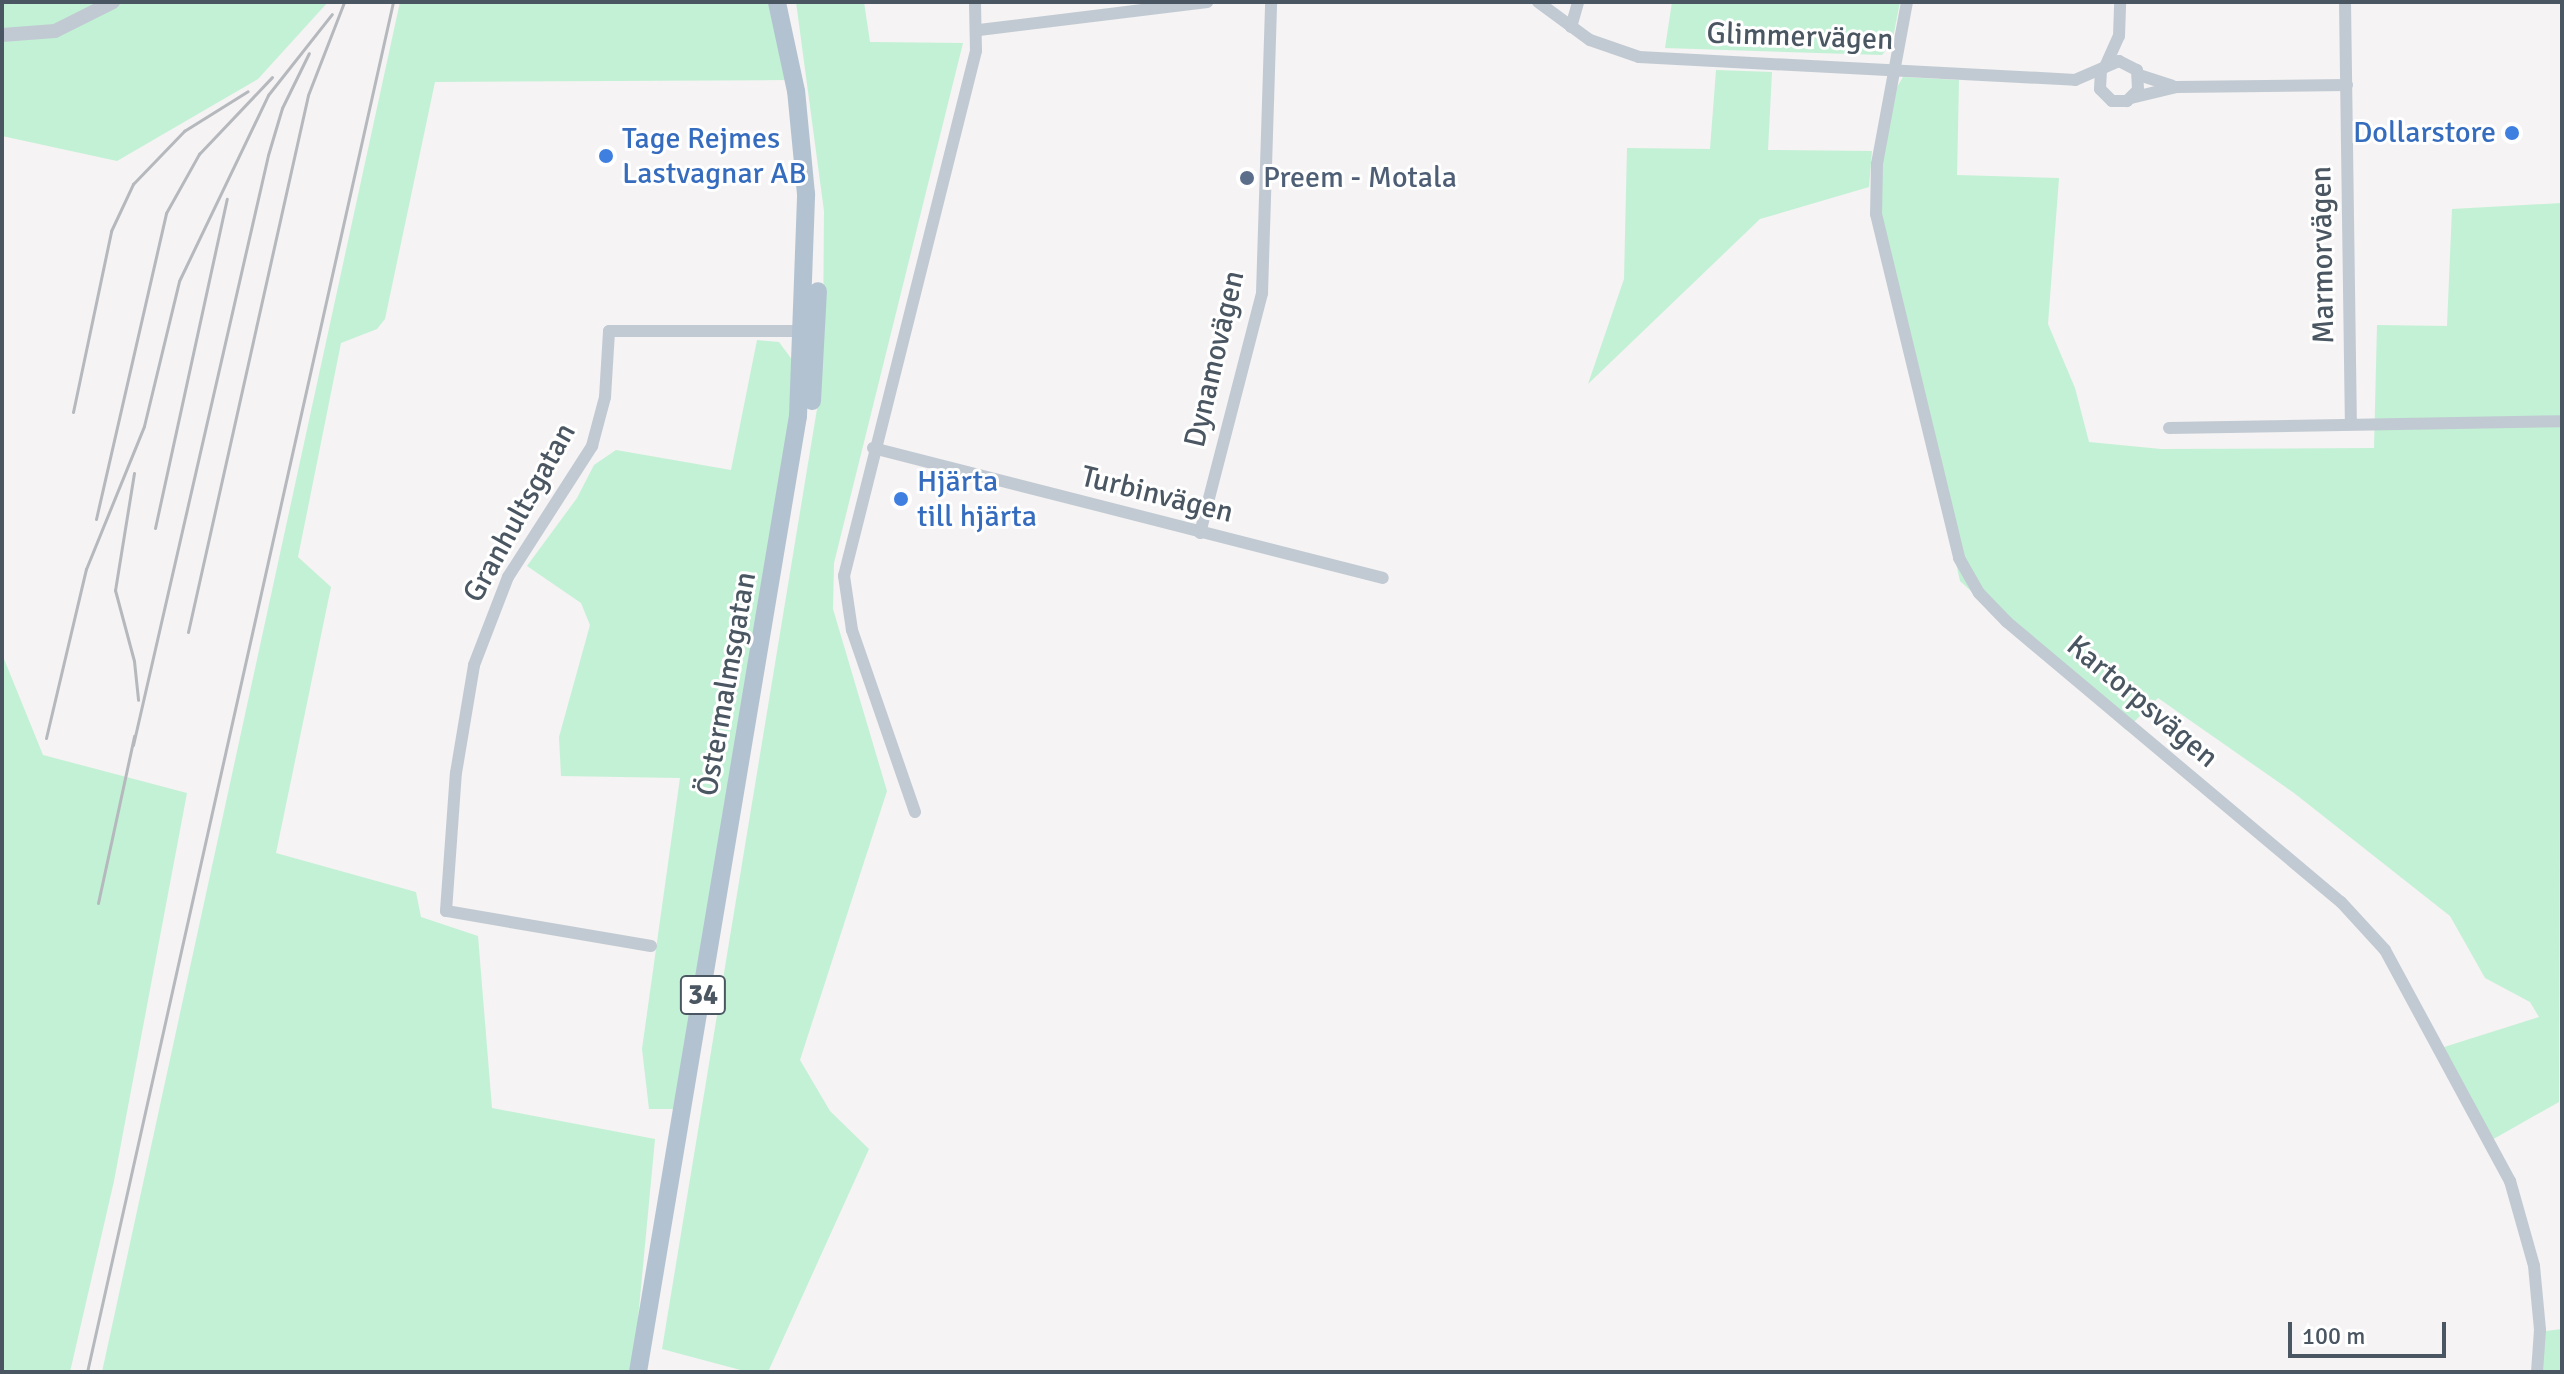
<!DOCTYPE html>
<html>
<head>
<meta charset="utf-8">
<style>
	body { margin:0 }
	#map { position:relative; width:2564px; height:1374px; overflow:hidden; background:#f5f3f3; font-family:Signika,sans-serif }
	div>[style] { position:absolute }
	.green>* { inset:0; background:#c3f1d5 }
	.minor>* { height:12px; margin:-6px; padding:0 6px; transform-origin:6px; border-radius:6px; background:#c1cad2 }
	.tertiary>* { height:14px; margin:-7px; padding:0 7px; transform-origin:7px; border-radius:7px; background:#c1cad2 }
	.primary>* { height:18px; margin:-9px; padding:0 9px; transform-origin:9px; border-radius:9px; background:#b3c2d1 }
	.rail>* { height:3px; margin:-1.5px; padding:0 1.5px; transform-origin:1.5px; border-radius:1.5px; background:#b5b8bd }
	.dots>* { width:22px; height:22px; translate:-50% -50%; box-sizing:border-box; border:4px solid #fff; border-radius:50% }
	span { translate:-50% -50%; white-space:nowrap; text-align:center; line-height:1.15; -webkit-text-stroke:6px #fff; paint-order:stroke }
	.shield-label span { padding:2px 6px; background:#fff; border:2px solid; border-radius:6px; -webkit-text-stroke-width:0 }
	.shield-label { font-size:28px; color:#4a5661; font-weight:700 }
	.street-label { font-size:30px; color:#4a5661 }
	.shop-label { font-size:30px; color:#366cbe }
	.right { translate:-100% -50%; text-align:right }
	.left { translate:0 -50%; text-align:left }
	.service-label { font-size:30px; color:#4e5e75 }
	.frame { position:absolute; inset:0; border:4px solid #4a5661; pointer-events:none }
	.scale { position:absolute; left:2288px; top:1322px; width:158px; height:36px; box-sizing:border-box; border:4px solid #4a5661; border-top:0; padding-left:10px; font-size:24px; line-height:28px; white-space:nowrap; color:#4a5661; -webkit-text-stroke:6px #fff; paint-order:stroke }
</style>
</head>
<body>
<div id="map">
	<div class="green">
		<div style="clip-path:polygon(2px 2px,328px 2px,258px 79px,117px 161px,2px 136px)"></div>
		<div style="clip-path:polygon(400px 2px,768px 2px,787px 80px,435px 82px,385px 319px,377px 329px,341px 343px,298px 557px,331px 587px,276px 853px,416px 892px,421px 917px,478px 936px,492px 1108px,655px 1139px,633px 1372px,102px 1372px)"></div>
		<div style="clip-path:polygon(796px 2px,864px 2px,870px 42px,963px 43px,834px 563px,833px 609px,887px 791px,800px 1060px,830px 1111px,869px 1149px,768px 1372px,748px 1372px,662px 1349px,817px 409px,823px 338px,824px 211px)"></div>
		<div style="clip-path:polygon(1672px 2px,1900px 2px,1892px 43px,1882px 55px,1665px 48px)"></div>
		<div style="clip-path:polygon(1716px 70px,1772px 72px,1768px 150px,1872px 151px,1869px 187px,1760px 219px,1588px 384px,1624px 279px,1627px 148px,1710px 149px)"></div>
		<div style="clip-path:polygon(1903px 77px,1959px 80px,1957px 175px,2059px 178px,2048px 324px,2075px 388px,2089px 442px,2161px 449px,2374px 448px,2377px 325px,2447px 326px,2452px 209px,2562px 203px,2559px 1102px,2490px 1141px,2441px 1048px,2539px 1017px,2530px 1002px,2485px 978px,2450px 916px,2294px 793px,2158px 698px,2126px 730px,1960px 581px,1873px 191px,1885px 107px)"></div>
		<div style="clip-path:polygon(757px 340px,779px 342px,793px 361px,787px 452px,675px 1109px,649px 1109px,642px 1049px,680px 778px,561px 776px,559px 737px,590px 625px,581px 603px,527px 566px,577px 498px,594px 465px,616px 450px,731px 470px)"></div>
		<div style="clip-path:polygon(2px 654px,43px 755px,187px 793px,114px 1181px,70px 1372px,2px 1372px)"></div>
		<div style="clip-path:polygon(2562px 1329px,2562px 1372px,2535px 1372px,2539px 1332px)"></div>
	</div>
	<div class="minor">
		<div style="left:1538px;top:2px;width:64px;rotate:36.2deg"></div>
		<div style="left:1590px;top:40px;width:52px;rotate:19.1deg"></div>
		<div style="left:1639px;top:57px;width:437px;rotate:3deg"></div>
		<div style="left:2075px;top:80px;width:48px;rotate:-23.4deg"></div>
		<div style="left:2119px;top:61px;width:20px;rotate:27deg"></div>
		<div style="left:2137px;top:70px;width:20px;rotate:87deg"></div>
		<div style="left:2138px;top:90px;width:16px;rotate:135deg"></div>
		<div style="left:2127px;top:101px;width:15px;rotate:180deg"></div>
		<div style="left:2112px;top:101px;width:17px;rotate:-135deg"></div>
		<div style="left:2100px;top:89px;width:17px;rotate:-87deg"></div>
		<div style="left:1907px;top:2px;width:165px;rotate:100.5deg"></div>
		<div style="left:1877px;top:164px;width:50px;rotate:91.1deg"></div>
		<div style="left:1876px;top:214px;width:354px;rotate:76.4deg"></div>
		<div style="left:1959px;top:558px;width:40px;rotate:60.3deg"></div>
		<div style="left:1979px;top:593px;width:40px;rotate:46deg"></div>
		<div style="left:2007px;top:622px;width:436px;rotate:40deg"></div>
		<div style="left:2341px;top:902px;width:65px;rotate:47.5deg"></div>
		<div style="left:2385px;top:950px;width:263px;rotate:61.6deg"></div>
		<div style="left:2510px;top:1181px;width:88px;rotate:74.2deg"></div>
		<div style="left:2534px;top:1266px;width:64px;rotate:84.6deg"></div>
		<div style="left:2540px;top:1330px;width:42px;rotate:94.1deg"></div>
		<div style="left:2345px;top:2px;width:422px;rotate:89.2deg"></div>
		<div style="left:1571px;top:27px;width:26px;rotate:-74deg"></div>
		<div style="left:979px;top:30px;width:230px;rotate:-7deg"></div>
		<div style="left:2105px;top:67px;width:34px;rotate:-66deg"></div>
		<div style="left:2119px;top:36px;width:34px;rotate:-88deg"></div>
		<div style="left:2139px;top:75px;width:35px;rotate:18deg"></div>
		<div style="left:2131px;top:98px;width:46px;rotate:-13.7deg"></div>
		<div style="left:2176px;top:87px;width:171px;rotate:-0.7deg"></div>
		<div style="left:2169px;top:428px;width:393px;rotate:-1deg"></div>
		<div style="left:873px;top:448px;width:526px;rotate:14.3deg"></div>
		<div style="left:1200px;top:533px;width:248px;rotate:-75.5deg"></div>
		<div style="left:1262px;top:293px;width:291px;rotate:-88.2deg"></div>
		<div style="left:915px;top:812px;width:193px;rotate:-109.1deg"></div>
		<div style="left:852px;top:630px;width:55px;rotate:-98.4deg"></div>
		<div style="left:844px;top:576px;width:541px;rotate:-75.89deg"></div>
		<div style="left:976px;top:51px;width:49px;rotate:-91.2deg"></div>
		<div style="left:651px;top:946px;width:208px;rotate:-170.3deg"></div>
		<div style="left:446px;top:911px;width:138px;rotate:-85.9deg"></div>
		<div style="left:456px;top:773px;width:109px;rotate:-80.5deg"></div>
		<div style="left:474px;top:665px;width:94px;rotate:-68.9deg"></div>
		<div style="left:508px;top:577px;width:156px;rotate:-57.3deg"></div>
		<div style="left:592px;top:446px;width:51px;rotate:-75.1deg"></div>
		<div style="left:605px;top:397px;width:66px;rotate:-86.5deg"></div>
		<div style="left:609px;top:331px;width:198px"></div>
	</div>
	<div class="tertiary">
		<div style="left:2px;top:35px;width:53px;rotate:-4.3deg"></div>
		<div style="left:55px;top:31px;width:65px;rotate:-26.6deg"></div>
	</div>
	<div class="primary">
		<div style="left:812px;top:401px;width:110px;rotate:-86.9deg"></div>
		<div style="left:638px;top:1372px;width:969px;rotate:-80.5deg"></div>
		<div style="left:798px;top:416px;width:222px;rotate:-87.9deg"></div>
		<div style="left:806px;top:194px;width:103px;rotate:-95.5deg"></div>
		<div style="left:796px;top:91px;width:91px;rotate:-102.1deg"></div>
	</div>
	<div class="rail">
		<div style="left:73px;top:412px;width:185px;rotate:-78.1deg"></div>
		<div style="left:111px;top:231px;width:52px;rotate:-64.9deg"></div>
		<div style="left:133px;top:184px;width:74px;rotate:-46.1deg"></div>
		<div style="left:184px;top:131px;width:75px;rotate:-32deg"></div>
		<div style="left:134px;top:473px;width:119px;rotate:99.2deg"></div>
		<div style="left:115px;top:590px;width:73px;rotate:75deg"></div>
		<div style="left:134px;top:661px;width:39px;rotate:84deg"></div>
		<div style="left:96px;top:519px;width:314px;rotate:-77.1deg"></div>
		<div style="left:166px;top:213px;width:68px;rotate:-60.8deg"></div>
		<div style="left:199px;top:154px;width:106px;rotate:-46.5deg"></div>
		<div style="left:155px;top:528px;width:337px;rotate:-77.7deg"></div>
		<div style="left:188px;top:632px;width:550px;rotate:-77.4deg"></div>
		<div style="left:308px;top:95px;width:100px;rotate:-68.8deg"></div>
		<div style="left:46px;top:738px;width:174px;rotate:-76.7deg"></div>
		<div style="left:86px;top:569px;width:154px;rotate:-67.9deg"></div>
		<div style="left:144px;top:426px;width:149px;rotate:-76.4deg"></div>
		<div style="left:179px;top:281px;width:206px;rotate:-64.4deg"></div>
		<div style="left:268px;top:95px;width:103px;rotate:-51.7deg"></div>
		<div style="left:133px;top:745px;width:605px;rotate:-77.11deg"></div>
		<div style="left:268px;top:155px;width:49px;rotate:-73.4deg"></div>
		<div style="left:282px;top:108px;width:61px;rotate:-63.9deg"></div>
		<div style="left:98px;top:903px;width:171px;rotate:-77.8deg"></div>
		<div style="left:87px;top:1372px;width:1404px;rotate:-77.41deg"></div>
	</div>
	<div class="dots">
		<div style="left:2512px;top:133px;background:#3f7fe0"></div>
		<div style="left:606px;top:156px;background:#3f7fe0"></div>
		<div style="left:1247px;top:178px;background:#5c6f8a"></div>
		<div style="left:901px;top:499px;background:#3f7fe0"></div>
	</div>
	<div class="shield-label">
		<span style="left:703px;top:995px">34</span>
	</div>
	<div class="street-label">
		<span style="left:1800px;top:37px;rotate:2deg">Glimmervägen</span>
		<span style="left:2323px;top:255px;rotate:-91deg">Marmorvägen</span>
		<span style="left:1215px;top:359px;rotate:-77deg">Dynamovägen</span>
		<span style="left:1157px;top:495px;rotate:14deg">Turbinvägen</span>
		<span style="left:520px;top:513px;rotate:-61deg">Granhultsgatan</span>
		<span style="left:727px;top:684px;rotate:-80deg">Östermalmsgatan</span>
		<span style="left:2142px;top:702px;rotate:40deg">Kartorpsvägen</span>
	</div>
	<div class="shop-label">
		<span class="right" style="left:2496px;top:133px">Dollarstore</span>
		<span class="left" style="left:622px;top:156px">Tage Rejmes<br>Lastvagnar AB</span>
		<span class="left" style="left:917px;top:499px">Hjärta<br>till hjärta</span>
	</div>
	<div class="service-label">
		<span class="left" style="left:1263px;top:178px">Preem - Motala</span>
	</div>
	<div class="frame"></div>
	<div class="scale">100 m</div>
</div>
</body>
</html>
